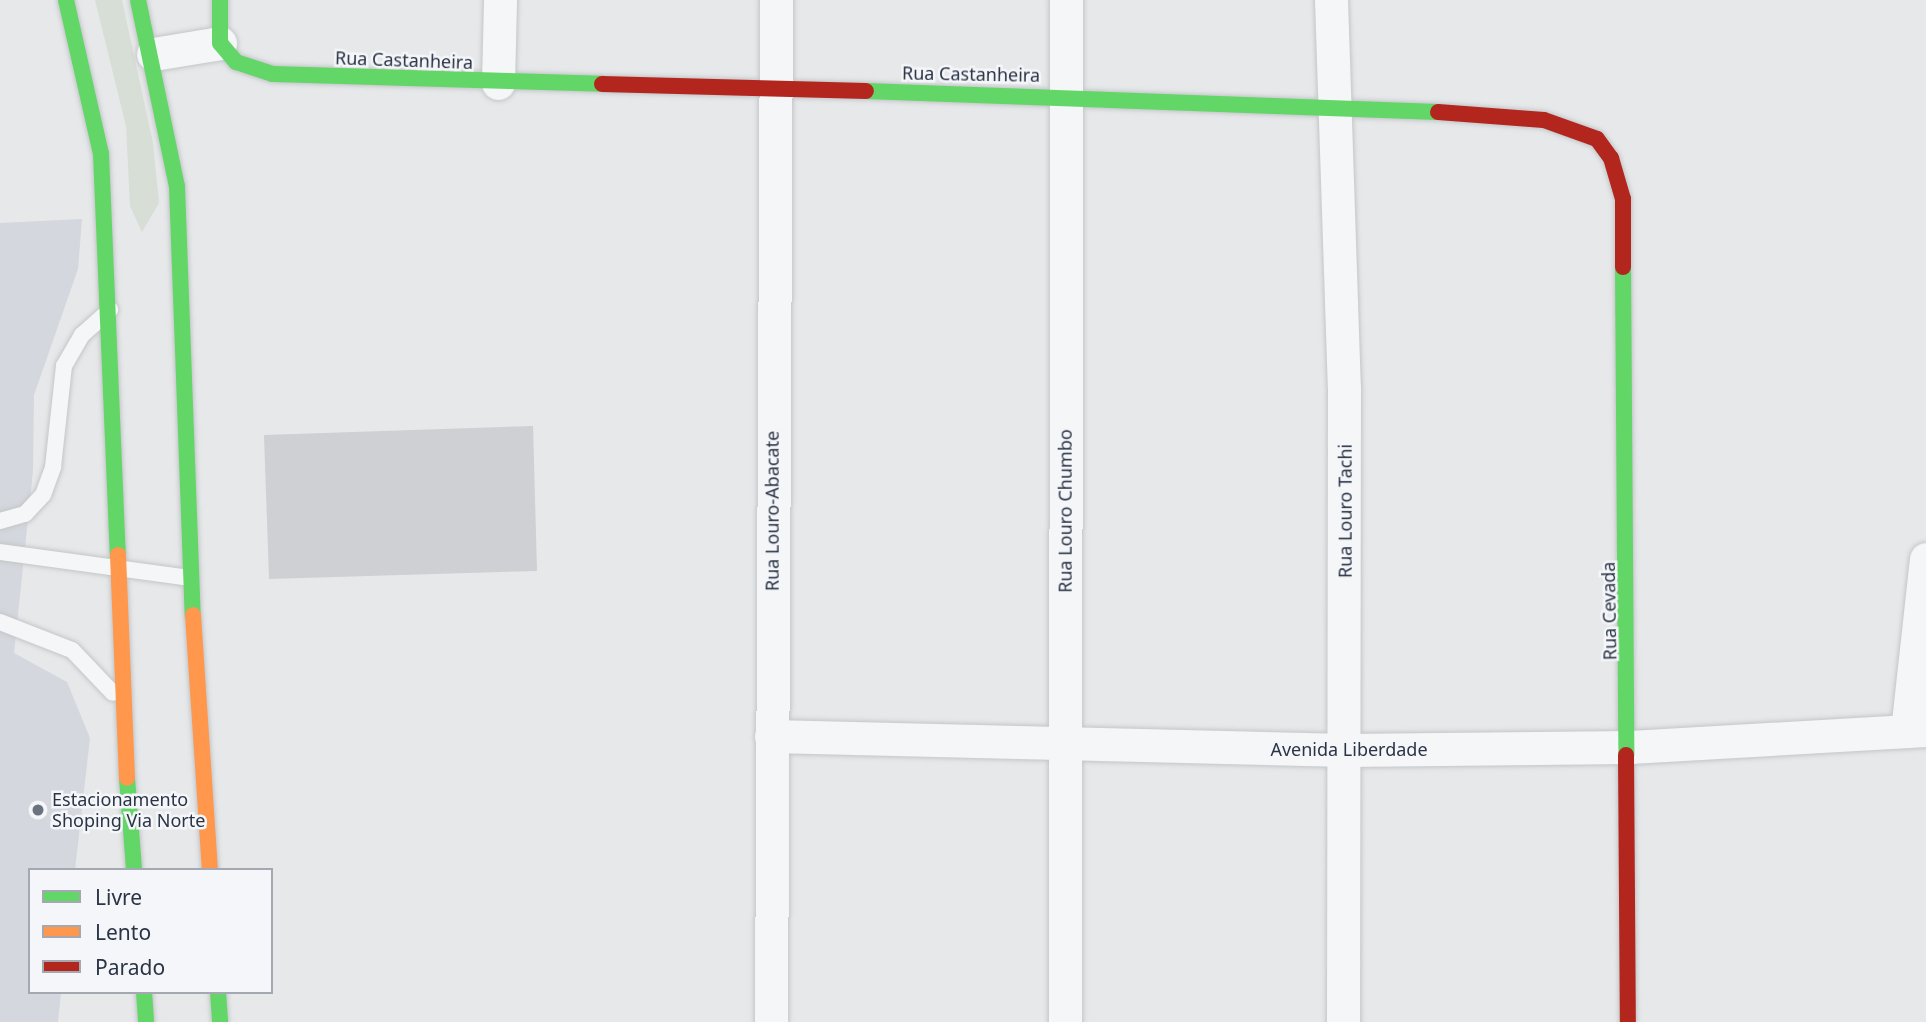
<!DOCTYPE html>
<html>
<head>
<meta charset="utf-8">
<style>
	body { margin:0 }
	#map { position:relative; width:1926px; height:1022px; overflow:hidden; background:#e6e8ea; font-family:"Noto Sans",sans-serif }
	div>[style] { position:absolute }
	.built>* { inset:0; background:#d4d7dd }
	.green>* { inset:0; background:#d6ded6 }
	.building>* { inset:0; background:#ced0d3 }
	.roads { filter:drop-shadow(0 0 2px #c4c6c8) drop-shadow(0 0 2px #c4c6c8) }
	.lane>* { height:16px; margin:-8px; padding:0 8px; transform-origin:8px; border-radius:8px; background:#f5f6f7 }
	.street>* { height:33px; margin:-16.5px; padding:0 16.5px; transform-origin:16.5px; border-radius:16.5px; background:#f5f6f7 }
	.fast>* { height:16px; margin:-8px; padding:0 8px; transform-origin:8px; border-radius:8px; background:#63d668 }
	.slow>* { height:16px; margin:-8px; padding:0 8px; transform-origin:8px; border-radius:8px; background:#ff974d }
	.jam>* { height:16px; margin:-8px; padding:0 8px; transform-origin:8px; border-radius:8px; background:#b3261e }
	.dots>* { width:19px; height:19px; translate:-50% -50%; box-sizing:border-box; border:4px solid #f4f6f9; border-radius:50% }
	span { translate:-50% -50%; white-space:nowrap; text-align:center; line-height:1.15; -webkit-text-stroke:5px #f4f6f9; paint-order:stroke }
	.street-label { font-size:18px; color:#2b3445 }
	.poi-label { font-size:18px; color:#2b3445 }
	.left { translate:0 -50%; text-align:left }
	.legend { position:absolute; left:28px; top:868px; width:245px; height:126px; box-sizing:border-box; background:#f4f6f9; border:2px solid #a4a8b1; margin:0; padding:9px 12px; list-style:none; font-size:21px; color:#2b3445 }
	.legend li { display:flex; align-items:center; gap:14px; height:35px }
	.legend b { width:35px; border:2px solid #a4a8b1 }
</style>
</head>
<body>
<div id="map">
	<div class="built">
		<div style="clip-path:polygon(82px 219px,78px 269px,34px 395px,33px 471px,14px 653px,67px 682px,90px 738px,75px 870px,30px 870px,30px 992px,61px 992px,58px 1022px,0 1022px,0 223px)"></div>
	</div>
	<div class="green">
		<div style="clip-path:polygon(95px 0,122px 0,153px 143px,159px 203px,142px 232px,130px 206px,126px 126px)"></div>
	</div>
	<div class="building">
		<div style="clip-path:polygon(533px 426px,537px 571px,269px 579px,264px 435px)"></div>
	</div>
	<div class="roads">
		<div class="lane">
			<div style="left:0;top:521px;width:26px;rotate:-16deg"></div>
			<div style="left:25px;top:514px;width:26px;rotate:-47deg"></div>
			<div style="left:43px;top:495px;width:30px;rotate:-70deg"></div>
			<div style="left:53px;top:467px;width:102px;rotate:-83.8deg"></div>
			<div style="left:64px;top:366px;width:36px;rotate:-60deg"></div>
			<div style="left:82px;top:335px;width:38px;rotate:-42deg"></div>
			<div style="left:0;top:552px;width:192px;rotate:7.8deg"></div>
			<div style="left:0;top:622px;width:77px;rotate:21.3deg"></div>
			<div style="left:72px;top:650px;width:59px;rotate:46.4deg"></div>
		</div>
		<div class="street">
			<div style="left:1331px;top:0;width:387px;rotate:88.1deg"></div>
			<div style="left:1344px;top:387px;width:635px;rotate:90.09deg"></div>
			<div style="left:153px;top:54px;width:68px;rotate:-9.3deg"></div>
			<div style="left:498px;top:83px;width:83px;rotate:-88.6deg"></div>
			<div style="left:1907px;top:731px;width:173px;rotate:-83.7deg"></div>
			<div style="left:771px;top:736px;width:575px;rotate:1.39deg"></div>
			<div style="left:1346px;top:750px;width:284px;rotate:-0.6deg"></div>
			<div style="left:1630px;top:747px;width:296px;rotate:-3.3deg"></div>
			<div style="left:771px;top:1022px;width:1022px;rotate:-89.72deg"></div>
			<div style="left:1065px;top:1022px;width:1022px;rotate:-89.94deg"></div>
		</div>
		<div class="fast">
			<div style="left:66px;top:0;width:158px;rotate:77.2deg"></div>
			<div style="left:101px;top:154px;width:401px;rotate:87.6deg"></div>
			<div style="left:138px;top:0;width:191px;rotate:78.2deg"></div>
			<div style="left:177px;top:187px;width:428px;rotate:87.9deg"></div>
			<div style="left:220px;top:0;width:43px;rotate:90deg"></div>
			<div style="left:220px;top:43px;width:25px;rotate:50deg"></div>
			<div style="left:236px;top:62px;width:39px;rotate:18deg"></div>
			<div style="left:273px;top:74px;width:329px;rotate:1.7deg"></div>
			<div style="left:866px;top:91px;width:572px;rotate:2.1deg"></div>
			<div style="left:1623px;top:267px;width:488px;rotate:89.6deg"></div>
			<div style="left:127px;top:778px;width:92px;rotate:85.6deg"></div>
			<div style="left:144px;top:992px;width:30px;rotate:86deg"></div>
			<div style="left:218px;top:992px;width:30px;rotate:86deg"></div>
		</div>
		<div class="slow">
			<div style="left:118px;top:555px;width:223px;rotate:87.7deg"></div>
			<div style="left:193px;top:615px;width:256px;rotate:86.2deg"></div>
		</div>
		<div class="jam">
			<div style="left:602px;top:84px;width:264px;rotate:1.5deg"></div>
			<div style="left:1438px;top:112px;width:106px;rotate:4.3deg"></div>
			<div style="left:1544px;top:120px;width:56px;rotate:19.7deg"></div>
			<div style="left:1597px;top:139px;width:24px;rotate:54deg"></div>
			<div style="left:1611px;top:158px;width:43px;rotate:73.7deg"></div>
			<div style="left:1623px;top:199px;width:68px;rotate:90deg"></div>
			<div style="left:1626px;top:755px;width:267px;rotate:89.6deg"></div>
		</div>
	</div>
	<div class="dots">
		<div style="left:38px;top:810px;background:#6c737f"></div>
	</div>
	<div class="street-label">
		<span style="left:404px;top:60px;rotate:2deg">Rua Castanheira</span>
		<span style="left:971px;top:74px;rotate:1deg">Rua Castanheira</span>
		<span style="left:772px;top:511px;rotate:-90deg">Rua Louro-Abacate</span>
		<span style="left:1065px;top:511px;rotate:-90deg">Rua Louro Chumbo</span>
		<span style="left:1345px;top:511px;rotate:-90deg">Rua Louro Tachi</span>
		<span style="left:1609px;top:611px;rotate:-91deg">Rua Cevada</span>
		<span style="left:1349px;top:749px">Avenida Liberdade</span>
	</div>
	<div class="poi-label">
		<span class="left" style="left:52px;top:810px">Estacionamento<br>Shoping Via Norte</span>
	</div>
	<ul class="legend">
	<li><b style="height:9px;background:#63d668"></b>Livre</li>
	<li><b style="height:9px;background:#ff974d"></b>Lento</li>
	<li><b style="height:9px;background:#b3261e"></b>Parado</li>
	</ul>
</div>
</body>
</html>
